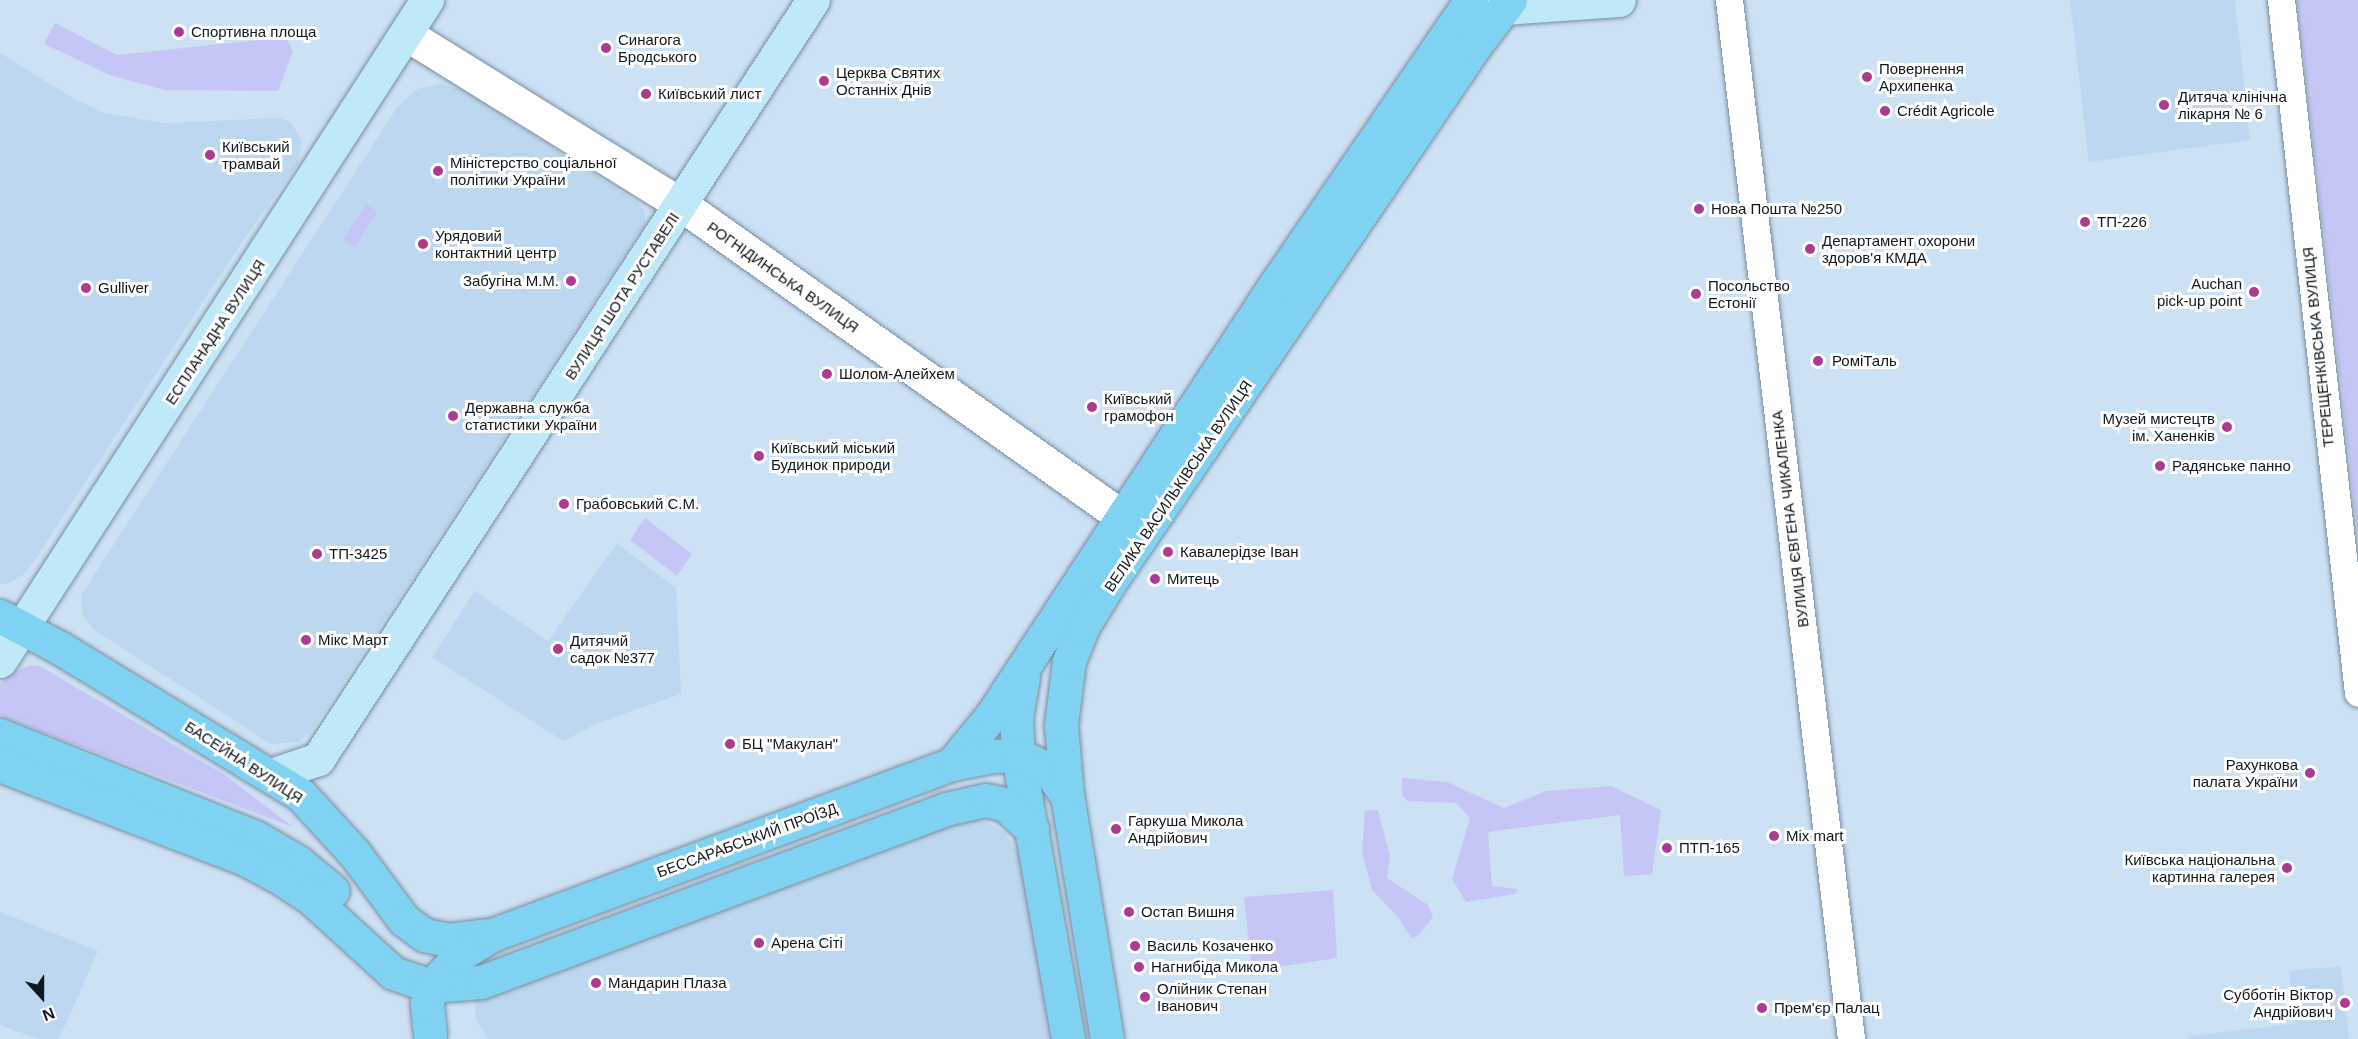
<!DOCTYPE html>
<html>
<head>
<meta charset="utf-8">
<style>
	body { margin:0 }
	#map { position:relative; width:2358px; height:1039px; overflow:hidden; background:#cde1f5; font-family:Helvetica,sans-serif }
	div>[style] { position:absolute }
	.built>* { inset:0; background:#bdd7f0 }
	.green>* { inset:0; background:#c5c6f6 }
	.roads { filter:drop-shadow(0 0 2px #7a8d9f) drop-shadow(0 0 2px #7a8d9f) }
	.minor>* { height:27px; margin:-13.5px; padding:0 13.5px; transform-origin:13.5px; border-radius:13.5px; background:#fff }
	.tertiary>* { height:33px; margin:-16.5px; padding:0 16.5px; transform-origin:16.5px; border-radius:16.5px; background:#fff }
	.secondary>* { height:33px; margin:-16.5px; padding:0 16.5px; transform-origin:16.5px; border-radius:16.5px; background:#bfe8f8 }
	.primary>* { height:33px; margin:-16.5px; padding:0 16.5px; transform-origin:16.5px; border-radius:16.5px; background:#7fd2f2 }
	.dots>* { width:16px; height:16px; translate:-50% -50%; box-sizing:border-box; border:3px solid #fff; border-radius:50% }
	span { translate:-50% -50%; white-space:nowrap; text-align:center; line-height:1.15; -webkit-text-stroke:6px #fff; paint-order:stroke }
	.poi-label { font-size:15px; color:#10181e }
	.left { translate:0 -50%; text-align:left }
	.right { translate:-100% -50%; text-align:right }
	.street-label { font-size:15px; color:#10181e }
	.north { position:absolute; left:12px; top:967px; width:60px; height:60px; -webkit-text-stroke:4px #fff; paint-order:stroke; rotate:159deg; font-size:16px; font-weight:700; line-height:24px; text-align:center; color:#10181e }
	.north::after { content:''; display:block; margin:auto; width:21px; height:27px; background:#10181e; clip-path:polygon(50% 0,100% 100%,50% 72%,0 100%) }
</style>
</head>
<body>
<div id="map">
	<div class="built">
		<div style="clip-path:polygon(2070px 0,2235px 0,2250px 140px,2089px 162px)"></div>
		<div style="clip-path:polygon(0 53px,76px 100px,105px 113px,163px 123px,279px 118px,291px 122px,302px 142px,298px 164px,242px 242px,33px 563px,21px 577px,6px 584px,0 584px)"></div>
		<div style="clip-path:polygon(441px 84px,465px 91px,637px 202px,645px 211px,645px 224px,313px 729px,299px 742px,271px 744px,94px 630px,82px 614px,81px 595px,398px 106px,417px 89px)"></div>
		<div style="clip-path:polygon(617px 543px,676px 588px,681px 694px,600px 722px,563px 741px,432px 657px,475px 591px,548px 641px)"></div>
		<div style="clip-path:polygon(975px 816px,1004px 832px,1021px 858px,1053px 1039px,488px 1039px,476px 1019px,475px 1000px,481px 990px)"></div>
		<div style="clip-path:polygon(0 912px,98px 951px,59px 1039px,39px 1039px,0 1025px)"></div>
		<div style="clip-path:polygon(2341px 966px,2349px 1039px,2189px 1039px,2188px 1036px,2295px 1024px,2289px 971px)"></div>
	</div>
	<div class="green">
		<div style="clip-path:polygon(2298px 0,2358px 0,2358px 538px,2298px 4px)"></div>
		<div style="clip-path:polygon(55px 23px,117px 55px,278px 38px,287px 40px,293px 51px,278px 91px,166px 90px,112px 76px,44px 44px)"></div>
		<div style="clip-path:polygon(366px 204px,378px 212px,355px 247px,343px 240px)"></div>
		<div style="clip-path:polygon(645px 518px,692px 554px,677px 576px,630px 540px)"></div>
		<div style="clip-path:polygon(31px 665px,40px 666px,225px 775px,293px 827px,0 716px,0 685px,8px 675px)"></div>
		<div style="clip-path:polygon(1402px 778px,1447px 782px,1504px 808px,1546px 791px,1611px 786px,1661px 810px,1652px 874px,1624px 876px,1620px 815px,1488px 832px,1492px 886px,1518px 889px,1515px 894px,1466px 902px,1452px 879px,1470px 818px,1456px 803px,1408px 801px,1402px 796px)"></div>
		<div style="clip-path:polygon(1365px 810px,1378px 810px,1390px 856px,1387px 878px,1428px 905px,1433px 917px,1418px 936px,1411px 938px,1399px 918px,1372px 890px,1362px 852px)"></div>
		<div style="clip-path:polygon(1333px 890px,1337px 958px,1252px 971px,1244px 897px)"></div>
	</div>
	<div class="roads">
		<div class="minor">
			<div style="left:1729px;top:0;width:1046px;rotate:83.3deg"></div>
			<div style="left:2281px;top:0;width:697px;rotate:83.66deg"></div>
		</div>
		<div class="tertiary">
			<div style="left:406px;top:34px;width:325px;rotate:31.8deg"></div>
			<div style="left:682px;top:205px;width:538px;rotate:35.31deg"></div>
		</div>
		<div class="secondary">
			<div style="left:1491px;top:0;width:14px;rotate:34deg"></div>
			<div style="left:1503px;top:8px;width:116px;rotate:-3.9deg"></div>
			<div style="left:0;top:661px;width:787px;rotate:-57.14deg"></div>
			<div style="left:271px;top:775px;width:50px;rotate:-18.8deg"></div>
			<div style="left:318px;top:759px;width:906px;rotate:-56.89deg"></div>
		</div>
		<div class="primary">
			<div style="left:0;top:616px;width:68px;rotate:28.1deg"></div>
			<div style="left:60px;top:648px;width:282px;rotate:31.4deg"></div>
			<div style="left:301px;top:795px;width:80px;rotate:47.5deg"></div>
			<div style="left:355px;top:854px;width:82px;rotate:53.4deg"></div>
			<div style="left:404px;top:920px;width:26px;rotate:36deg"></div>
			<div style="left:425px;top:935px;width:24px;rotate:12deg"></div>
			<div style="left:448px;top:940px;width:39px;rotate:-7deg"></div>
			<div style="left:1023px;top:677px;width:41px;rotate:99.9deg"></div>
			<div style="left:1016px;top:717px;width:38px;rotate:87deg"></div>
			<div style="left:1018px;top:755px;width:288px;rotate:80deg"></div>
			<div style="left:0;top:735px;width:277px;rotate:21.8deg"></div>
			<div style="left:257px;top:838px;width:48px;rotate:30.3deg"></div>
			<div style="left:298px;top:862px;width:45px;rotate:39.6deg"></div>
			<div style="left:952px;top:764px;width:63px;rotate:-50.8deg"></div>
			<div style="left:992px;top:715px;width:515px;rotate:-56.65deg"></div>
			<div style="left:1275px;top:285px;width:346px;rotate:-55.5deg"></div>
			<div style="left:0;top:765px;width:262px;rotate:21deg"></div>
			<div style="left:245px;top:859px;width:36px;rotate:28deg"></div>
			<div style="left:277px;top:876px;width:40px;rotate:32.9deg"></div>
			<div style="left:311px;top:898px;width:111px;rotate:42.4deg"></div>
			<div style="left:393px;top:973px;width:40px;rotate:18.9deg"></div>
			<div style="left:431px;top:986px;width:50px;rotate:-4.6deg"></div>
			<div style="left:481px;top:982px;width:496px;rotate:-20.4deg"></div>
			<div style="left:946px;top:809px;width:40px;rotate:-13deg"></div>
			<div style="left:985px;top:800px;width:19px;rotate:12deg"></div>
			<div style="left:1004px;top:804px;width:38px;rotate:42deg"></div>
			<div style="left:430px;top:1034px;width:31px;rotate:-96deg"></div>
			<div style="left:427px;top:1003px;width:17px;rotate:-77deg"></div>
			<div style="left:431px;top:986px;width:44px;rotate:-46.8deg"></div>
			<div style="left:461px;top:954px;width:36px;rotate:-32deg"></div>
			<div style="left:492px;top:935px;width:491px;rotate:-20.4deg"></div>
			<div style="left:952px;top:764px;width:41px;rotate:-11.3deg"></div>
			<div style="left:992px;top:756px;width:26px;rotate:-2deg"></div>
			<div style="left:1018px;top:755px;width:33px;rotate:25deg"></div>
			<div style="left:1048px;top:769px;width:33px;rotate:55deg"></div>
			<div style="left:1107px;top:1039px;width:246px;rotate:-99.3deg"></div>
			<div style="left:1067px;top:796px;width:71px;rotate:-94.8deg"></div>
			<div style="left:1061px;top:725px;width:64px;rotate:-82.9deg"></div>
			<div style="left:1069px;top:661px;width:35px;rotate:-68deg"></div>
			<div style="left:1082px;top:628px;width:54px;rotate:-58.7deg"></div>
			<div style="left:1110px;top:582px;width:652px;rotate:-55.75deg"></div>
			<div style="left:1477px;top:43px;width:54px;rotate:-52.5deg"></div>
		</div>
	</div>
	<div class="dots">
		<div style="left:179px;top:32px;background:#ac3992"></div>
		<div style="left:606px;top:48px;background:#ac3992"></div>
		<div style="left:1867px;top:77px;background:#ac3992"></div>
		<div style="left:824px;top:81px;background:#ac3992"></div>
		<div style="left:646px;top:94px;background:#ac3992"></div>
		<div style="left:2164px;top:105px;background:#ac3992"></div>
		<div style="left:1885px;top:111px;background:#ac3992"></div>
		<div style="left:210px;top:155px;background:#ac3992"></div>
		<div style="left:438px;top:171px;background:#ac3992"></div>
		<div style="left:1699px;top:209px;background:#ac3992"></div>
		<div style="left:2085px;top:222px;background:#ac3992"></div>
		<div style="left:423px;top:244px;background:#ac3992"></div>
		<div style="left:1810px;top:249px;background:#ac3992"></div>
		<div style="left:571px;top:281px;background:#ac3992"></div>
		<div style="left:86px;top:288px;background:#ac3992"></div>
		<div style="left:2254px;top:292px;background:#ac3992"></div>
		<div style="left:1696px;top:294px;background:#ac3992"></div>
		<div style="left:1818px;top:361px;background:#ac3992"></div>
		<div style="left:827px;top:374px;background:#ac3992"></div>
		<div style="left:1092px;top:407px;background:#ac3992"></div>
		<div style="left:453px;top:416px;background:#ac3992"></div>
		<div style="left:2227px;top:427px;background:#ac3992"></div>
		<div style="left:759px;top:456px;background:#ac3992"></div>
		<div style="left:2160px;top:466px;background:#ac3992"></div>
		<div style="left:564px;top:504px;background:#ac3992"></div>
		<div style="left:1168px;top:552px;background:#ac3992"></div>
		<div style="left:317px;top:554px;background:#ac3992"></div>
		<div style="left:1155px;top:579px;background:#ac3992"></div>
		<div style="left:306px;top:640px;background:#ac3992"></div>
		<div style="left:558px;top:649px;background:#ac3992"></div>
		<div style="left:730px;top:744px;background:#ac3992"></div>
		<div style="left:2310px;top:773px;background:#ac3992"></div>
		<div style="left:1116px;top:829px;background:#ac3992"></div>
		<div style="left:1774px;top:836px;background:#ac3992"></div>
		<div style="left:1667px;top:848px;background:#ac3992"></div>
		<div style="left:2287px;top:868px;background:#ac3992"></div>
		<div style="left:1129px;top:912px;background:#ac3992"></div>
		<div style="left:759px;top:943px;background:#ac3992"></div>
		<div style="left:1135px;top:946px;background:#ac3992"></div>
		<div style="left:1139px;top:967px;background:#ac3992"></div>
		<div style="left:596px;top:983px;background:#ac3992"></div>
		<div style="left:1145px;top:997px;background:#ac3992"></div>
		<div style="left:2345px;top:1003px;background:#ac3992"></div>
		<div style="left:1762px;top:1008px;background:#ac3992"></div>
	</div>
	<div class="poi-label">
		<span class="left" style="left:191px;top:32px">Спортивна площа</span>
		<span class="left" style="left:618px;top:48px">Синагога<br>Бродського</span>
		<span class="left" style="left:1879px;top:77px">Повернення<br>Архипенка</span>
		<span class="left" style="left:836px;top:81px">Церква Святих<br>Останніх Днів</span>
		<span class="left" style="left:658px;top:94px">Київський лист</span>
		<span class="left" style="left:2178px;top:105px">Дитяча клінічна<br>лікарня № 6</span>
		<span class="left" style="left:1897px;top:111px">Crédit Agricole</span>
		<span class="left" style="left:222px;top:155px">Київський<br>трамвай</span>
		<span class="left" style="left:450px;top:171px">Міністерство соціальної<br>політики України</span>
		<span class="left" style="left:1711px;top:209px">Нова Пошта №250</span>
		<span class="left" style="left:2097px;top:222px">ТП-226</span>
		<span class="left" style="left:435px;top:244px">Урядовий<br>контактний центр</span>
		<span class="left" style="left:1822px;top:249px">Департамент охорони<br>здоров'я КМДА</span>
		<span class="right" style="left:559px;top:281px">Забугіна М.М.</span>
		<span class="right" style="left:2242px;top:292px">Auchan<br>pick-up point</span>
		<span class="left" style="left:1708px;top:294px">Посольство<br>Естонії</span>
		<span class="left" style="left:98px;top:288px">Gulliver</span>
		<span class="left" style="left:1832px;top:361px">РоміТаль</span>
		<span class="left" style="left:839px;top:374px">Шолом-Алейхем</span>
		<span class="left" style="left:1104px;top:407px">Київський<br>грамофон</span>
		<span class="left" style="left:465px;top:416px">Державна служба<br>статистики України</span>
		<span class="right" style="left:2215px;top:427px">Музей мистецтв<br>ім. Ханенків</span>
		<span class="left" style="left:771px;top:456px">Київський міський<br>Будинок природи</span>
		<span class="left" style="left:2172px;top:466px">Радянське панно</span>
		<span class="left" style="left:576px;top:504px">Грабовський С.М.</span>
		<span class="left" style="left:1180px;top:552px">Кавалерідзе Іван</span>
		<span class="left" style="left:329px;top:554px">ТП-3425</span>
		<span class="left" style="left:1167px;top:579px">Митець</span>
		<span class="left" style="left:318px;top:640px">Мікс Март</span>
		<span class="left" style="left:570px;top:649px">Дитячий<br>садок №377</span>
		<span class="left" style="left:742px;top:744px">БЦ "Макулан"</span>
		<span class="right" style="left:2298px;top:773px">Рахункова<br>палата України</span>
		<span class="left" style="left:1128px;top:829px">Гаркуша Микола<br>Андрійович</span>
		<span class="left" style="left:1786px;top:836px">Mix mart</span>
		<span class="left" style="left:1679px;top:848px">ПТП-165</span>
		<span class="right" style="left:2275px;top:868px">Київська національна<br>картинна галерея</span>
		<span class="left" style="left:1141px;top:912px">Остап Вишня</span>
		<span class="left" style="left:771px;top:943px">Арена Сіті</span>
		<span class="left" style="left:1147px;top:946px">Василь Козаченко</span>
		<span class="left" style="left:1151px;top:967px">Нагнибіда Микола</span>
		<span class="left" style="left:608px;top:983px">Мандарин Плаза</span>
		<span class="left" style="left:1157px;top:997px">Олійник Степан<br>Іванович</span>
		<span class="right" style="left:2333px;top:1003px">Субботін Віктор<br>Андрійович</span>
		<span class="left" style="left:1774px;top:1008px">Прем'єр Палац</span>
	</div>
	<div class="street-label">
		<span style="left:783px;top:277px;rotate:35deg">РОГНІДИНСЬКА ВУЛИЦЯ</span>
		<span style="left:622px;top:296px;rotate:-57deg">ВУЛИЦЯ ШОТА РУСТАВЕЛІ</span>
		<span style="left:215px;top:332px;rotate:-57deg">ЕСПЛАНАДНА ВУЛИЦЯ</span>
		<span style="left:2318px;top:347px;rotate:-96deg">ТЕРЕЩЕНКІВСЬКА ВУЛИЦЯ</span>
		<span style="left:1178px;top:486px;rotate:-56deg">ВЕЛИКА ВАСИЛЬКІВСЬКА ВУЛИЦЯ</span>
		<span style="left:1790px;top:519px;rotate:-97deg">ВУЛИЦЯ ЄВГЕНА ЧИКАЛЕНКА</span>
		<span style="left:244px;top:762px;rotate:33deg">БАСЕЙНА ВУЛИЦЯ</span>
		<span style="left:747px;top:840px;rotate:-20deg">БЕССАРАБСЬКИЙ ПРОЇЗД</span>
	</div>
	<div class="north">N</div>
</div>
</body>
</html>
